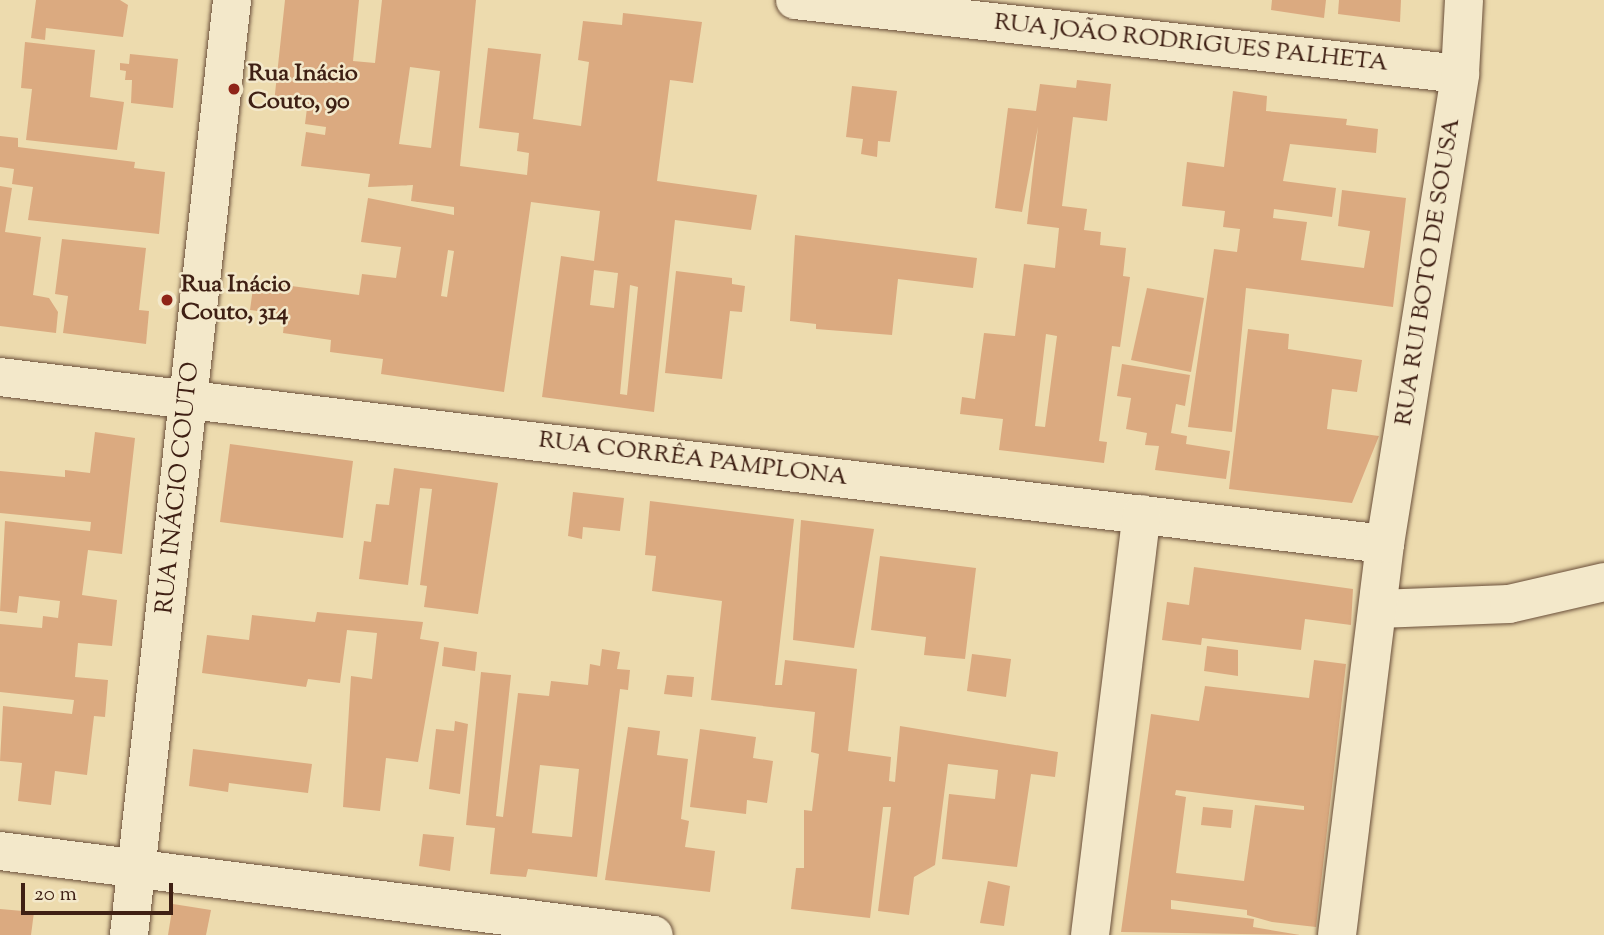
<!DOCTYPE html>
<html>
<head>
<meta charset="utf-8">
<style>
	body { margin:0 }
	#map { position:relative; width:1604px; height:935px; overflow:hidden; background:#eddbae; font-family:"Sorts Mill Goudy",serif }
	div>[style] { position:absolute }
	.building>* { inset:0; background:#dbaa80 }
	.roads { filter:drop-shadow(0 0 2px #6a4f3a) drop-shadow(0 0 2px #6a4f3a) }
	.minor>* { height:38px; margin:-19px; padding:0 19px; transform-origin:19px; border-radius:19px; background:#f3e8ca }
	.dots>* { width:19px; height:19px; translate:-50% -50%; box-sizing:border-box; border:4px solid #f3e8ca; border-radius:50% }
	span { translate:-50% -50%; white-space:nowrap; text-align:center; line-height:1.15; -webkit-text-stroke:5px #f3e8ca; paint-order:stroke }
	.street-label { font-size:24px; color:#3f2014 }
	.poi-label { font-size:24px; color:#3f2014; font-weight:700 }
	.left { translate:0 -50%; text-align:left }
	.scale { position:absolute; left:21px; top:883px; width:152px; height:32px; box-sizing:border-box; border:4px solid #3f2014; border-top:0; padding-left:9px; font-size:21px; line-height:24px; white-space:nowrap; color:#3f2014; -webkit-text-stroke:5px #f3e8ca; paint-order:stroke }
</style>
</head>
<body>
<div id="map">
	<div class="building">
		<div style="clip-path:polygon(36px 0,120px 0,128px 5px,123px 37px,46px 28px,45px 40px,31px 38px)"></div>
		<div style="clip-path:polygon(evenodd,285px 0,359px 0,353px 61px,375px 63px,382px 0,476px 0,460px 166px,527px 175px,529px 153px,517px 151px,519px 133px,479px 128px,488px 48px,541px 54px,533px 119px,581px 126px,589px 62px,578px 60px,583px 21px,622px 25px,623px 13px,702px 22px,693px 83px,670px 80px,657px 181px,757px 195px,751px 230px,675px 220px,654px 412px,542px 397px,561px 256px,594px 261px,600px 211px,531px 202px,504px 392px,381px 374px,383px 359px,330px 352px,331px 340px,283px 333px,285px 315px,250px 310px,254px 281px,359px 295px,362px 274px,396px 278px,401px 247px,361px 242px,368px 198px,454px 215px,454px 207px,411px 201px,413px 185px,368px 187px,370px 174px,301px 166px,306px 132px,325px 135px,326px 127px,305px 124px,307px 108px,274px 103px,285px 0,410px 67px,440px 71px,431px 148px,399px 144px,410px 67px,285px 0,448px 250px,454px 251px,447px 297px,441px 296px,448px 250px,285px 0,594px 270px,618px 273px,614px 308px,590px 305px,594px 270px,285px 0,630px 285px,638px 287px,627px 395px,620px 394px,630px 285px)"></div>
		<div style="clip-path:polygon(1272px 0,1326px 0,1324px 18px,1271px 10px)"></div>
		<div style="clip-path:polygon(1339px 0,1401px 0,1400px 22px,1338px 14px)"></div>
		<div style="clip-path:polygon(25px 42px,95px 50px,90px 97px,124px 102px,117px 150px,26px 140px,32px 89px,21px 88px)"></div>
		<div style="clip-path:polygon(130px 54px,178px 59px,173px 108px,131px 103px,132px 80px,125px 80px,126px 71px,120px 70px,120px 63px,129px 64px)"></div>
		<div style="clip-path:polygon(evenodd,1077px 80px,1111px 84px,1107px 121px,1073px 117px,1062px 206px,1087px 209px,1084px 230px,1101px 232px,1100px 245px,1126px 248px,1123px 276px,1130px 277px,1120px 347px,1112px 346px,1099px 441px,1107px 442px,1104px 463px,999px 450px,1003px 419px,960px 414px,962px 397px,975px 399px,984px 333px,1015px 336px,1024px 264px,1055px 268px,1059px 228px,1027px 224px,1038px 127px,1022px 212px,995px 208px,1008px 108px,1036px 111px,1040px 84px,1076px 88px,1077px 80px,1046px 334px,1057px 336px,1045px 427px,1035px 426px,1046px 334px)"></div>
		<div style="clip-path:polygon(852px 86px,897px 91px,890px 142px,878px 141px,877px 157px,861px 154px,863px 139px,846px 137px)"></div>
		<div style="clip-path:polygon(1233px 91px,1267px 96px,1266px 111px,1347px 119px,1346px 125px,1378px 129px,1376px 153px,1290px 144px,1283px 181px,1336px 188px,1332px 217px,1274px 209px,1273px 218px,1307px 222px,1301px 260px,1364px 268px,1370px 231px,1338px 226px,1342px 190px,1406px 198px,1393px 307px,1246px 288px,1232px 432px,1188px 427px,1214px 249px,1237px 252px,1240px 229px,1223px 227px,1225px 211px,1182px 206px,1187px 162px,1224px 167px)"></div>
		<div style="clip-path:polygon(0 136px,18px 138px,18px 147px,135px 162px,134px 168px,165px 172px,159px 234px,28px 220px,33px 187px,12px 184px,14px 169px,0 167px)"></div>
		<div style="clip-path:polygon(0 186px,12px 188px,5px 232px,41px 237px,33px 295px,49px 298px,58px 312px,56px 333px,0 326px)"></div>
		<div style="clip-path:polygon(795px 235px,977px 258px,973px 288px,898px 279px,892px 335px,816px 329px,816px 324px,790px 321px)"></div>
		<div style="clip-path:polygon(62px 239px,146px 248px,139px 310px,149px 311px,146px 344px,63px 333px,68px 296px,55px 294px)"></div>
		<div style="clip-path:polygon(676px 271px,732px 278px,732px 284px,745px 286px,742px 312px,730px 311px,722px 379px,665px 373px)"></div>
		<div style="clip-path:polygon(1147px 288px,1204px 298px,1191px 372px,1131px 360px)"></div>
		<div style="clip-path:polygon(1248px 329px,1289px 334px,1288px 349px,1362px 360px,1357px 392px,1332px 389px,1327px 429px,1379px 436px,1352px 503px,1229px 489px)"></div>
		<div style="clip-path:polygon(1122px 364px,1190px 375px,1185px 406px,1176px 404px,1171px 433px,1187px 436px,1186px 444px,1230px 451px,1226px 479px,1155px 470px,1159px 446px,1145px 445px,1147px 433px,1126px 429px,1131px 398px,1117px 396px)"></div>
		<div style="clip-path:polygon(95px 432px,135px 438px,122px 554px,88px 550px,82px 595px,117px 600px,112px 646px,78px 643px,75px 677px,108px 680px,105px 717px,94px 716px,87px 775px,55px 771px,51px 805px,18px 801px,22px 763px,0 761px,3px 706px,72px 714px,74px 700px,0 692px,0 624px,42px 628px,43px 616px,58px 618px,60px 601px,19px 596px,17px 613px,0 611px,5px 521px,90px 531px,91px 522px,0 513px,0 471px,65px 477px,65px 470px,90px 473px)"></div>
		<div style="clip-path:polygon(230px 444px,353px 461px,343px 538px,220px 522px)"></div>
		<div style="clip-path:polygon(394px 468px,498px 483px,478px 614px,424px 607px,427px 586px,420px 585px,432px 489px,420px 488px,408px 585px,359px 579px,364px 541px,371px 542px,376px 504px,389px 505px)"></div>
		<div style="clip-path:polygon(573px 492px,624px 498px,620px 531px,583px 527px,582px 539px,568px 536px)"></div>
		<div style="clip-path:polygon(650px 501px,794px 519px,775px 685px,782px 685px,785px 660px,857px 669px,848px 751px,891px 757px,889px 781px,895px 782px,900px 726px,1058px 752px,1055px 777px,1031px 774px,1017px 867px,942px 859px,949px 794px,995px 799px,998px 770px,948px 764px,935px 865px,914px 877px,909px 915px,878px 911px,891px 807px,883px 807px,870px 918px,791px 909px,796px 868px,804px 868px,804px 810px,812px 811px,819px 754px,811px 752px,815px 712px,711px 700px,722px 601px,652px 591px,656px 556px,645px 555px)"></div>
		<div style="clip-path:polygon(801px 520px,874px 529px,854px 648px,793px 640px)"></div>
		<div style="clip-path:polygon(880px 556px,976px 568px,965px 659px,924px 655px,926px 637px,871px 630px)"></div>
		<div style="clip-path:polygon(1194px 567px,1353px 589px,1351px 625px,1305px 619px,1301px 650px,1202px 638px,1201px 645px,1162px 640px,1167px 602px,1189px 605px)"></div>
		<div style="clip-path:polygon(317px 612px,423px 622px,420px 639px,439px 642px,418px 762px,386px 758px,380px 811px,343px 807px,351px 676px,372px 679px,377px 633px,347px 630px,340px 683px,308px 679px,306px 687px,202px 673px,207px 635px,249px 640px,252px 615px,315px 622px)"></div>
		<div style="clip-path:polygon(1207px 646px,1238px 650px,1238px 676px,1204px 671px)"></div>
		<div style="clip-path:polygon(444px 647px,477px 652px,475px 671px,442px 666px)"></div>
		<div style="clip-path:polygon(evenodd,602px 649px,620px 652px,617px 669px,630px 670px,628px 690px,620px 689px,597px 877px,528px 869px,526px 877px,490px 874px,495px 828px,466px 825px,481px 672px,511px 675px,496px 816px,503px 817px,518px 693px,549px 696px,551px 681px,588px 685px,590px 664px,600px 666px,602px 649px,540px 765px,579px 769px,572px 837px,532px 833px,540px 765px)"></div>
		<div style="clip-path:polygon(972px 654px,1011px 659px,1006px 697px,967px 691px)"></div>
		<div style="clip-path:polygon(evenodd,1314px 660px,1346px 664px,1316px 927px,1272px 922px,1247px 915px,1247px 910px,1171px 900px,1171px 909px,1254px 919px,1253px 927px,1300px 935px,1121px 932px,1151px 714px,1199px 721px,1205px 686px,1309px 698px,1314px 660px,1176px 790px,1304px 806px,1304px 810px,1255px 805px,1244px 881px,1176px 873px,1186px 797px,1175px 795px,1176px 790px)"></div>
		<div style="clip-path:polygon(667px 675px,694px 677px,692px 697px,664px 694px)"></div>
		<div style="clip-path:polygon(455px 721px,468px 724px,460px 794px,429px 789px,436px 729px,454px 731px)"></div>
		<div style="clip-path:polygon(628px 727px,660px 731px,657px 755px,688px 759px,681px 819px,689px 821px,685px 847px,715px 851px,710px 892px,605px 880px)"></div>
		<div style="clip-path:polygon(700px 729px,756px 737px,753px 758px,773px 761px,767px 803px,747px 800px,746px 814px,690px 807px)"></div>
		<div style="clip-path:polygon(193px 749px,312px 764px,308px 793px,229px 783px,228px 792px,189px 786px)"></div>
		<div style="clip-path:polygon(1203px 807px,1233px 810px,1231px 828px,1201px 825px)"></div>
		<div style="clip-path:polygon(423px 834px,454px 837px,450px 871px,419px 866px)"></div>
		<div style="clip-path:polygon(988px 881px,1010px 886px,1004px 926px,980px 923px)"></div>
		<div style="clip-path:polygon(173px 904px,211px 910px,206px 935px,168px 935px)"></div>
		<div style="clip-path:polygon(0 909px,34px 912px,31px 935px,0 935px)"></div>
	</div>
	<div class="roads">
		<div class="minor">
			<div style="left:795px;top:0;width:669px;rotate:6.35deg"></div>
			<div style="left:0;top:377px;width:1395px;rotate:6.88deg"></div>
			<div style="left:1378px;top:609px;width:131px;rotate:-2.2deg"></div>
			<div style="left:1509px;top:604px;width:98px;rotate:-13deg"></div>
			<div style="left:0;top:851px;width:659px;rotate:7.32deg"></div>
			<div style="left:129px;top:935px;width:941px;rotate:-83.71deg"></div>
			<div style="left:1090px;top:935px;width:424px;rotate:-83deg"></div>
			<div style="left:1337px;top:935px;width:394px;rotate:-83deg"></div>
			<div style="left:1385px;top:544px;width:476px;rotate:-80.9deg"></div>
			<div style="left:1460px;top:74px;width:74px;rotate:-86.9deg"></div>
		</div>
	</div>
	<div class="dots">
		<div style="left:234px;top:89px;background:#8f2418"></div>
		<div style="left:167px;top:300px;background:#8f2418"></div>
	</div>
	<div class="street-label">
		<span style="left:1191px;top:44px;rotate:6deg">RUA JOÃO RODRIGUES PALHETA</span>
		<span style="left:1429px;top:272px;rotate:-81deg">RUA RUI BOTO DE SOUSA</span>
		<span style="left:693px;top:460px;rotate:7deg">RUA CORRÊA PAMPLONA</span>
		<span style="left:179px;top:488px;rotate:-84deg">RUA INÁCIO COUTO</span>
	</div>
	<div class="poi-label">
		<span class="left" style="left:248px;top:89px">Rua Inácio<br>Couto, 90</span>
		<span class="left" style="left:181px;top:300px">Rua Inácio<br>Couto, 314</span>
	</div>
	<div class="scale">20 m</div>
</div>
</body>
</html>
